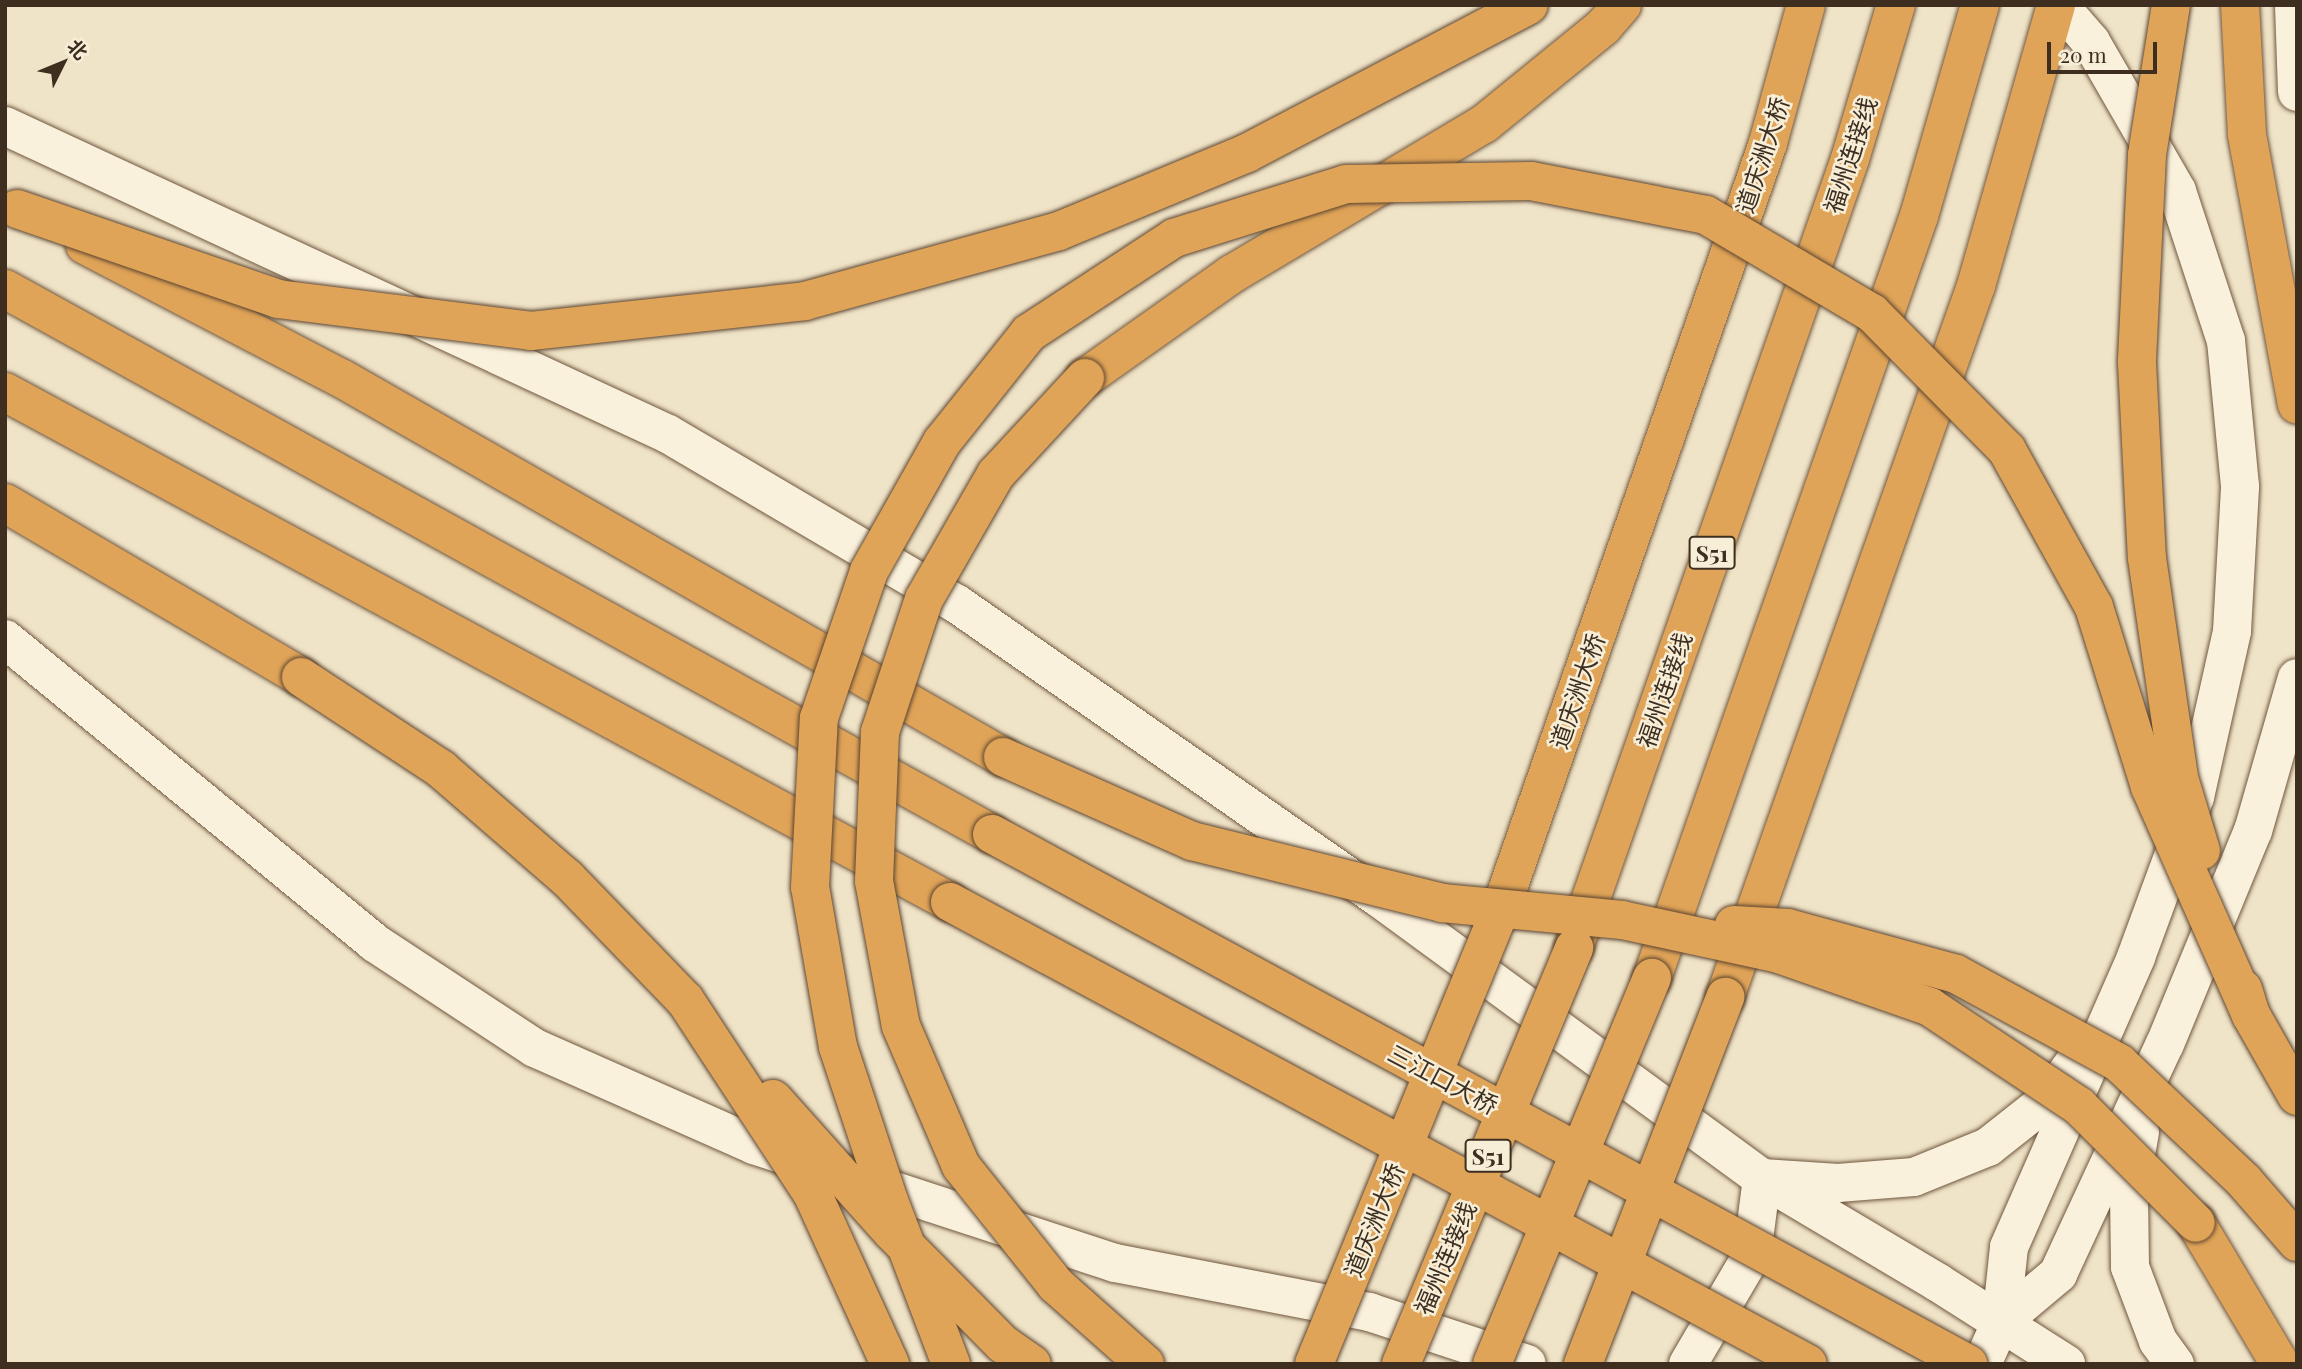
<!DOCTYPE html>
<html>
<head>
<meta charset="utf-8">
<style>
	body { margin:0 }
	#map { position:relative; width:2302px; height:1369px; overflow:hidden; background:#f0e4c8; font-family:"Playfair Display","Noto Sans SC",serif }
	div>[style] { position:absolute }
	.roads { filter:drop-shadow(0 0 2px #6f573f) drop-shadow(0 0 2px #6f573f) }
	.secondary>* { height:38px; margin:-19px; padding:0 19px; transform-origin:19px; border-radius:19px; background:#faf1dc }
	.highway>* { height:38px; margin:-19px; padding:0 19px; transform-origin:19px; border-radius:19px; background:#e0a458 }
	.bridges { filter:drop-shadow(0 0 2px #5b4430) drop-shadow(0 0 2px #5b4430) }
	.highway-bridge>* { height:38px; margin:-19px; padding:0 19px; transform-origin:19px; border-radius:19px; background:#e0a458 }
	span { translate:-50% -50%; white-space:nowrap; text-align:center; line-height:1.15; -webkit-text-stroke:5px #f7eed8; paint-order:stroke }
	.shield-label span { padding:2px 5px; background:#f7eed8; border:2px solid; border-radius:5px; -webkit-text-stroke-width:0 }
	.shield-label { font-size:23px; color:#3d2e20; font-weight:700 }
	.street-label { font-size:24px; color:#3d2e20 }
	.frame { position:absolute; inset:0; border:7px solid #3d2e20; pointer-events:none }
	.north { position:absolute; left:28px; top:28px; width:70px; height:70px; -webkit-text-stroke:5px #f7eed8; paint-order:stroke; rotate:47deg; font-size:19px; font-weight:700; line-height:28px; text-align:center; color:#3d2e20 }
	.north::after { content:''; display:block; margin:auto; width:24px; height:32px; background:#3d2e20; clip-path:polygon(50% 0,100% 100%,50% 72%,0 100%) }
	.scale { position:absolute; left:2047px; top:42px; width:110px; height:32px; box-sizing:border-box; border:4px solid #3d2e20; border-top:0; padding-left:9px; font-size:21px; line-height:24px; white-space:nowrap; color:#3d2e20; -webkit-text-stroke:5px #f7eed8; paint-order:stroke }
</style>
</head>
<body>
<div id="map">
	<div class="roads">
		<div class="secondary">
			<div style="left:2294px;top:5px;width:87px;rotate:88deg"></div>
			<div style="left:5px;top:126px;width:731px;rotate:24.92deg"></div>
			<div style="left:668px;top:434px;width:335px;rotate:30.5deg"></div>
			<div style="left:957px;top:604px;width:514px;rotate:34.86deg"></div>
			<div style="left:1379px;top:898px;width:474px;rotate:36.2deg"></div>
			<div style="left:1762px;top:1178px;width:204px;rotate:30.7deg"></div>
			<div style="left:1937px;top:1282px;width:153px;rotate:32.4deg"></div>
			<div style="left:5px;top:639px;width:479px;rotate:39.4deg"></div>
			<div style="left:375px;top:943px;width:191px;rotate:33.3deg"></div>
			<div style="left:535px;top:1048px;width:240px;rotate:23.9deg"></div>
			<div style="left:754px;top:1145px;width:380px;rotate:18.1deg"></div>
			<div style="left:1115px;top:1263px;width:259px;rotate:10.9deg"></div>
			<div style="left:1369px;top:1312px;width:166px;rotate:18.2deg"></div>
			<div style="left:2140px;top:1132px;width:63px;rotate:100.1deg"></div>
			<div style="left:2129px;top:1194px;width:73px;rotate:89.2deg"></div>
			<div style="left:2130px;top:1267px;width:79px;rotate:69.3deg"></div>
			<div style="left:2158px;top:1341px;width:29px;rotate:54deg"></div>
			<div style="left:2001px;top:1322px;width:75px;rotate:-40.1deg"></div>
			<div style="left:2058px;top:1274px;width:254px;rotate:-65.1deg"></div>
			<div style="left:2165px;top:1044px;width:230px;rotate:-67.6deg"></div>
			<div style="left:2253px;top:831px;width:159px;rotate:-74deg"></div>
			<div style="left:1688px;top:1364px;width:126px;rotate:-59.6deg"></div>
			<div style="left:1752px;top:1255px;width:78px;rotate:-82.6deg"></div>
			<div style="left:1762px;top:1178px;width:76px;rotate:3.8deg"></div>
			<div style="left:1838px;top:1183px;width:76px;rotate:-4.5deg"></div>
			<div style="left:1914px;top:1177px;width:80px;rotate:-22.1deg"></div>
			<div style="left:1988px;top:1147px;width:73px;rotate:-38.3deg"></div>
			<div style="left:2045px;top:1102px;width:49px;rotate:-53.4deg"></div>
			<div style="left:1982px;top:1364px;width:46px;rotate:-65.7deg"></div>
			<div style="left:2001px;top:1322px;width:75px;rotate:-83.9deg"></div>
			<div style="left:2009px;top:1247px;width:317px;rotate:-66.3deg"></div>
			<div style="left:2136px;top:957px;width:171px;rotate:-69.8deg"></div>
			<div style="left:2195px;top:797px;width:170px;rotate:-77.4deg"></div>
			<div style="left:2232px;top:631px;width:145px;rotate:-86.8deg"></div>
			<div style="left:2240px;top:486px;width:146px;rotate:-95.5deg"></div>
			<div style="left:2226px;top:341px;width:158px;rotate:-108.1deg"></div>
			<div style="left:2177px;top:191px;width:172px;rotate:-120deg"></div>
			<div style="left:2091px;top:42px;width:49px;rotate:-130.9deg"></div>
		</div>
		<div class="highway">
			<div style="left:2240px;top:5px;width:130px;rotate:86.9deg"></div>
			<div style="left:2247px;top:135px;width:274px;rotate:79.5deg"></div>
			<div style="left:85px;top:245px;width:288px;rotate:27.5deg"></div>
			<div style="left:341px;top:378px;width:763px;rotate:29.79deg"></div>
			<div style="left:5px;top:289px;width:1127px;rotate:28.91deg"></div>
			<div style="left:1085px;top:378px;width:180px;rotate:-35.3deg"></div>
			<div style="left:1232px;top:274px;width:293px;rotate:-30.8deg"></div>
			<div style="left:1484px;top:124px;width:154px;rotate:-39.2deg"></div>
			<div style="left:1603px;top:27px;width:29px;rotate:-49deg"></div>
			<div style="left:5px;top:392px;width:1074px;rotate:28.35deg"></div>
			<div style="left:5px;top:503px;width:343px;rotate:30.4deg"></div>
			<div style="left:1500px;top:911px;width:813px;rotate:-70.76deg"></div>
			<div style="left:1768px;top:143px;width:143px;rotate:-74.6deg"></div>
			<div style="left:1574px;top:947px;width:835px;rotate:-70.7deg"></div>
			<div style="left:1850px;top:159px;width:161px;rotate:-73.4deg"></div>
			<div style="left:1652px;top:978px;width:807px;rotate:-70.69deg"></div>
			<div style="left:1919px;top:216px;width:220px;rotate:-73.9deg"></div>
			<div style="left:1725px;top:997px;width:754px;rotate:-70.56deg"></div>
			<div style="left:1976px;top:286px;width:292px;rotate:-74.1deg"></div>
			<div style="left:2196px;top:1223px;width:164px;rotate:59.2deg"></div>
		</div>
	</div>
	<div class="bridges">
		<div class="highway-bridge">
			<div style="left:2171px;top:5px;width:152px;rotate:99.1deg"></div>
			<div style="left:2147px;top:155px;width:208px;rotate:92.8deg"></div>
			<div style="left:2137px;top:363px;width:195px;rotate:87.1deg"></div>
			<div style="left:2147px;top:558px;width:222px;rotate:81.7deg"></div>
			<div style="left:2179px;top:778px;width:76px;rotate:73.2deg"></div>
			<div style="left:17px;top:209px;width:276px;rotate:19deg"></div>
			<div style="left:278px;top:299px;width:255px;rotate:7.2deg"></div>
			<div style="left:531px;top:331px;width:276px;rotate:-6.2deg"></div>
			<div style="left:805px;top:301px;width:263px;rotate:-15.4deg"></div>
			<div style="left:1059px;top:231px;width:204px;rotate:-22.5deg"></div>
			<div style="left:1247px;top:153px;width:318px;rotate:-27.7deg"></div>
			<div style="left:1085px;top:378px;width:131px;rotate:132.8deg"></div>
			<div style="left:996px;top:474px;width:144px;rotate:119.9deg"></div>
			<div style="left:924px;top:599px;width:140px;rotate:108.3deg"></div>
			<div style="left:880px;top:732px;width:149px;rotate:92.3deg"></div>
			<div style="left:874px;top:881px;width:147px;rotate:79.5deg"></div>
			<div style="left:901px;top:1026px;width:152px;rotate:66.8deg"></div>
			<div style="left:961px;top:1166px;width:152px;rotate:51.4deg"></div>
			<div style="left:1056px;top:1285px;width:119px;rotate:41.6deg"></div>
			<div style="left:301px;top:677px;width:168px;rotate:33.3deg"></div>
			<div style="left:441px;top:769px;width:167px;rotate:40.9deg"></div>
			<div style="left:567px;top:878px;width:170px;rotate:46deg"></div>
			<div style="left:685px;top:1000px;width:233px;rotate:56.7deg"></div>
			<div style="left:813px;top:1195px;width:186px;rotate:65.5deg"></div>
			<div style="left:1003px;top:757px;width:207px;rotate:24deg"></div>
			<div style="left:1192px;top:841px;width:258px;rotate:13.9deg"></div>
			<div style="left:1442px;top:903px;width:181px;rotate:5.4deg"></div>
			<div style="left:1622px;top:920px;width:161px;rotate:12.2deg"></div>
			<div style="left:1779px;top:954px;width:160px;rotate:19.3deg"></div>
			<div style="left:1930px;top:1007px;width:179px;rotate:33.6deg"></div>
			<div style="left:2079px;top:1106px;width:165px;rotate:45deg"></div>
			<div style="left:992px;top:834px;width:1111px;rotate:28.5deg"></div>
			<div style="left:950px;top:902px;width:974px;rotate:28.3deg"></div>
			<div style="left:1734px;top:925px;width:54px;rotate:3.2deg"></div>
			<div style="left:1788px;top:928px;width:174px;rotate:15.3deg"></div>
			<div style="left:1956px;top:974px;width:186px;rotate:28.6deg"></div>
			<div style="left:2119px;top:1063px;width:172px;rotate:43.3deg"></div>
			<div style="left:2244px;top:1181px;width:81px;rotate:49deg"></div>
			<div style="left:2243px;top:989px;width:27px;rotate:73deg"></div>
			<div style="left:2251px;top:1015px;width:93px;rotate:60.4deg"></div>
			<div style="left:773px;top:1099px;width:178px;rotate:48.2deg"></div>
			<div style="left:892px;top:1232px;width:158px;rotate:45.3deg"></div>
			<div style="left:1003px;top:1344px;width:35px;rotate:35deg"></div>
			<div style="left:951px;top:1364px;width:174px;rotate:-110.8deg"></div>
			<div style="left:889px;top:1201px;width:162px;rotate:-108.3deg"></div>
			<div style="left:838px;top:1047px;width:162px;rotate:-99.9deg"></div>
			<div style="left:810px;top:887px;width:169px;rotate:-87deg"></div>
			<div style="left:819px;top:718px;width:155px;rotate:-71.2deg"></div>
			<div style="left:869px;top:571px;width:148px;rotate:-60.5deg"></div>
			<div style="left:942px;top:442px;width:139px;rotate:-51.4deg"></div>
			<div style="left:1029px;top:333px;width:173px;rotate:-33.2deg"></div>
			<div style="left:1174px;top:238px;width:180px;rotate:-17.4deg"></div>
			<div style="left:1346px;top:184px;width:185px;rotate:-0.9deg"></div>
			<div style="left:1531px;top:181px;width:178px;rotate:11deg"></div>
			<div style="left:1706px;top:215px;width:193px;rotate:30.6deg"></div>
			<div style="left:1872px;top:313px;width:192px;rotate:45.4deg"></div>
			<div style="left:2007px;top:450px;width:179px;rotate:61deg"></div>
			<div style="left:2094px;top:607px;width:189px;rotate:72.7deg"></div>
			<div style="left:2150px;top:787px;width:249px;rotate:66.1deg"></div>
			<div style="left:1314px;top:1364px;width:490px;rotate:-67.7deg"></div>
			<div style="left:1401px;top:1364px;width:451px;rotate:-67.4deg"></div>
			<div style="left:1492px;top:1364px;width:418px;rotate:-67.5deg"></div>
			<div style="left:1583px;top:1364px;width:394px;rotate:-68.8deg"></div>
		</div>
	</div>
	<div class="shield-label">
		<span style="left:1712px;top:553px">S51</span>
		<span style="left:1488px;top:1156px">S51</span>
	</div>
	<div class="street-label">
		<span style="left:1762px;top:155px;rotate:-72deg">道庆洲大桥</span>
		<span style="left:1850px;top:155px;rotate:-72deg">福州连接线</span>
		<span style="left:1664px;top:690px;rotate:-71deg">福州连接线</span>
		<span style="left:1577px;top:691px;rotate:-71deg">道庆洲大桥</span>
		<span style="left:1443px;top:1079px;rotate:28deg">三江口大桥</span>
		<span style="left:1374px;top:1220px;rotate:-68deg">道庆洲大桥</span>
		<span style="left:1445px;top:1258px;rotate:-67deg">福州连接线</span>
	</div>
	<div class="frame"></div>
	<div class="north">北</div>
	<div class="scale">20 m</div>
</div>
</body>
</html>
